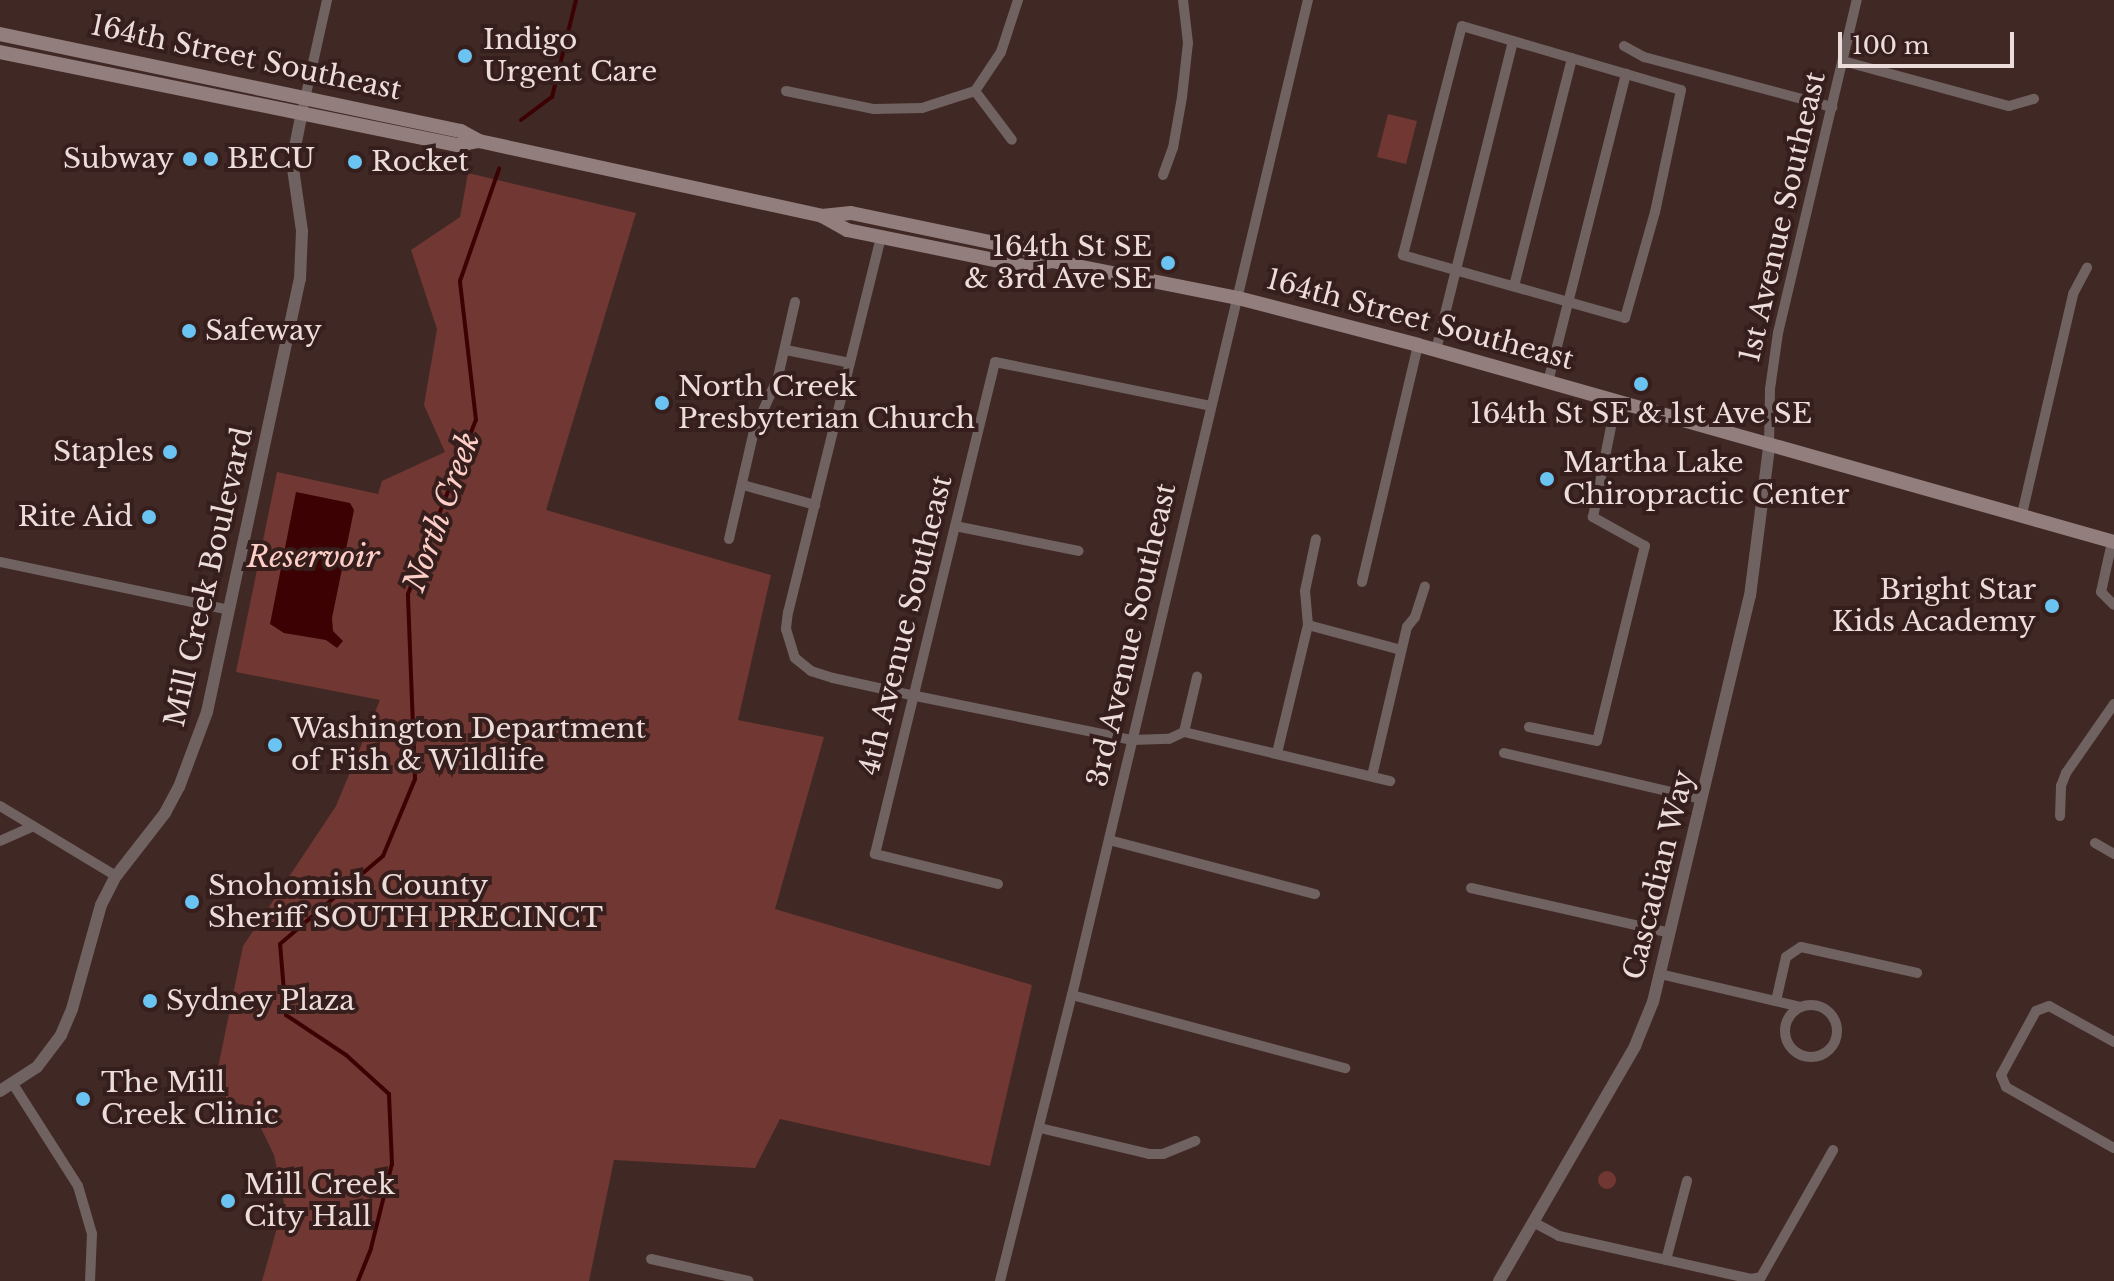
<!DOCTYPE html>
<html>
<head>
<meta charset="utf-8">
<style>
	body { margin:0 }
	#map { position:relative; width:2114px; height:1281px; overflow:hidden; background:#402825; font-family:"Libre Baskerville",serif }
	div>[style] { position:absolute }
	.green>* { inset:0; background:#713732 }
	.round { border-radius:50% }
	.water>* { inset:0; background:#3c0203 }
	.stream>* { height:4px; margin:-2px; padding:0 2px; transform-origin:2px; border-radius:2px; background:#3c0203 }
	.minor>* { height:10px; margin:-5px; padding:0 5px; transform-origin:5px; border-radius:5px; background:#6f6260 }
	.minor>.ring { margin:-5px; padding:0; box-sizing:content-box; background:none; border:10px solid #6f6260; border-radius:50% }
	.tertiary>* { height:12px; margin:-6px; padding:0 6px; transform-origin:6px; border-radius:6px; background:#6f6260 }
	.secondary>* { height:14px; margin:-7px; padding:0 7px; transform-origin:7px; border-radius:7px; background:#927e7c }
	.dots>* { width:22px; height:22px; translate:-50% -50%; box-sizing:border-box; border:4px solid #351e1c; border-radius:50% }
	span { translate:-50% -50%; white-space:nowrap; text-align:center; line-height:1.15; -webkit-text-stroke:8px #351e1c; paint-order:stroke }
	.poi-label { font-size:28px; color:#ecdcda }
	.left { translate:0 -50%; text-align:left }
	.right { translate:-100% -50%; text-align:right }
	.street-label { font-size:28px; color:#ecdcda }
	.water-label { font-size:30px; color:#ffcec7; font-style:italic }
	.scale { position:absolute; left:1838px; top:32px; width:176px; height:36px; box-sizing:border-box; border:4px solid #ecdcda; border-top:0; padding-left:10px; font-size:24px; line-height:28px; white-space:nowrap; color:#ecdcda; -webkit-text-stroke:6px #351e1c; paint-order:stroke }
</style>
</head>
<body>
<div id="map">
	<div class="green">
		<div style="clip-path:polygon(1388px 114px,1417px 121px,1406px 164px,1377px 157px)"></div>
		<div style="clip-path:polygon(468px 173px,636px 213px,546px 510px,771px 575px,738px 720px,824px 737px,775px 909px,1032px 985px,990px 1166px,780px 1119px,755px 1168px,614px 1160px,589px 1281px,262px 1281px,284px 1203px,274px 1155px,252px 1110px,213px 1092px,243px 946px,336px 806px,380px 700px,236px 672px,277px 472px,378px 494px,382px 481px,445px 452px,424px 405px,437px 329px,411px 250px,460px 217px)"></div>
		<div class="round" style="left:1598px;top:1171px;width:18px;height:18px"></div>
	</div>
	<div class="water">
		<div style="clip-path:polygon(296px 492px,350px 503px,354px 510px,332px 618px,333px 631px,343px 641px,337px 648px,326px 640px,284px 633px,270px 624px)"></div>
	</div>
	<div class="stream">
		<div style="left:521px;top:120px;width:39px;rotate:-37deg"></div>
		<div style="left:552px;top:97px;width:100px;rotate:-76.1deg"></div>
		<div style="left:358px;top:1281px;width:35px;rotate:-68deg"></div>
		<div style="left:371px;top:1248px;width:87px;rotate:-76deg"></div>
		<div style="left:392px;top:1164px;width:70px;rotate:-92.5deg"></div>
		<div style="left:389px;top:1094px;width:58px;rotate:-137.8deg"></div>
		<div style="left:346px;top:1055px;width:72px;rotate:-146.3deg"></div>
		<div style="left:286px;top:1015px;width:71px;rotate:-94.8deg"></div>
		<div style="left:280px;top:944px;width:135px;rotate:-40.5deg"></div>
		<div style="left:383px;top:856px;width:83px;rotate:-67.4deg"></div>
		<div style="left:415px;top:779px;width:185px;rotate:-92.2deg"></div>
		<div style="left:408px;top:594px;width:187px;rotate:-68.7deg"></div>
		<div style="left:476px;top:420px;width:140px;rotate:-96.6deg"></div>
		<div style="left:460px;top:281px;width:119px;rotate:-70.8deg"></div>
	</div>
	<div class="minor">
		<div style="left:1462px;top:26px;width:228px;rotate:16.3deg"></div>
		<div style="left:1681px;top:90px;width:125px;rotate:102deg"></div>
		<div style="left:1655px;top:212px;width:110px;rotate:105.8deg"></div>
		<div style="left:1625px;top:318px;width:231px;rotate:-164.2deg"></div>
		<div style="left:1403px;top:255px;width:236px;rotate:-75.6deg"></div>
		<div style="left:1624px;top:46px;width:23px;rotate:29deg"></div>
		<div style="left:1644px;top:57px;width:195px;rotate:14.9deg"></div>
		<div style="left:1843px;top:61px;width:172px;rotate:15.2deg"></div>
		<div style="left:2009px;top:106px;width:26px;rotate:-16deg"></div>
		<div style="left:786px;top:91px;width:90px;rotate:11.6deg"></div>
		<div style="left:874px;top:109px;width:48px;rotate:-1.2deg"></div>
		<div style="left:922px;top:108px;width:56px;rotate:-17.8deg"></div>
		<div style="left:975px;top:91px;width:61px;rotate:52.9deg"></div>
		<div style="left:975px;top:91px;width:47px;rotate:-56.3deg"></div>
		<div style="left:1001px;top:52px;width:55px;rotate:-71.9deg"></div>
		<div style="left:302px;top:112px;width:115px;rotate:-77.4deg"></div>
		<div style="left:1163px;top:175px;width:29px;rotate:-70deg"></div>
		<div style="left:1173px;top:148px;width:52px;rotate:-80deg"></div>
		<div style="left:1182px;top:97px;width:54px;rotate:-83.7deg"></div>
		<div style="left:1188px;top:43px;width:43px;rotate:-96.6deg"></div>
		<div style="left:881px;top:237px;width:386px;rotate:103.9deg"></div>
		<div style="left:788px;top:612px;width:17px;rotate:97deg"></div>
		<div style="left:786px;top:629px;width:30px;rotate:73deg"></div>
		<div style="left:795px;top:658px;width:21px;rotate:39deg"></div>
		<div style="left:811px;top:671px;width:23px;rotate:18deg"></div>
		<div style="left:833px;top:678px;width:80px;rotate:12.3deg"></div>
		<div style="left:911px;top:695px;width:226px;rotate:11.5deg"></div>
		<div style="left:1132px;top:740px;width:37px;rotate:-2deg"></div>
		<div style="left:1169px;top:739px;width:17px;rotate:-25deg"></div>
		<div style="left:1184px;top:732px;width:212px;rotate:13.4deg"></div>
		<div style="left:1514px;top:286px;width:235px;rotate:-75.7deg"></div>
		<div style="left:786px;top:350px;width:65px;rotate:11.5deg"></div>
		<div style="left:1436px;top:350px;width:318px;rotate:-76deg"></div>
		<div style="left:1548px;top:382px;width:318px;rotate:-75.8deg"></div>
		<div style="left:1769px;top:447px;width:58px;rotate:-89deg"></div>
		<div style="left:1770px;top:389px;width:57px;rotate:-81.9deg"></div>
		<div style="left:1778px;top:333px;width:342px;rotate:-76.7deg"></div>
		<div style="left:743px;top:485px;width:75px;rotate:15.5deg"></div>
		<div style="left:2022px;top:514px;width:226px;rotate:-76.9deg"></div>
		<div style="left:2073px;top:294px;width:30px;rotate:-62deg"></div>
		<div style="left:955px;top:526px;width:126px;rotate:11.4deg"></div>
		<div style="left:729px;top:539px;width:111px;rotate:-77deg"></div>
		<div style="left:754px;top:431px;width:59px;rotate:-66deg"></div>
		<div style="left:778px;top:377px;width:77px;rotate:-77.2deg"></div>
		<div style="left:2112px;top:542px;width:51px;rotate:102.4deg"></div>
		<div style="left:2101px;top:592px;width:18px;rotate:45deg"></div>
		<div style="left:0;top:562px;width:234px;rotate:11.8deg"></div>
		<div style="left:1362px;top:582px;width:244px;rotate:-76.7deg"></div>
		<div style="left:1308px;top:625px;width:96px;rotate:15deg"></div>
		<div style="left:1529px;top:727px;width:69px;rotate:11.6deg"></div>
		<div style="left:1597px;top:741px;width:201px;rotate:-76.2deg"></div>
		<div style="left:1645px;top:546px;width:60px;rotate:-150.9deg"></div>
		<div style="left:1593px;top:517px;width:117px;rotate:-78.7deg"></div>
		<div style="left:1184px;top:732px;width:57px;rotate:-76.7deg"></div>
		<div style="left:1277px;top:753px;width:132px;rotate:-76.4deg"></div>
		<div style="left:1308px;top:625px;width:34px;rotate:-95deg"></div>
		<div style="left:1305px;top:591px;width:53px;rotate:-78.1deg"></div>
		<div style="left:1504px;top:753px;width:203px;rotate:13.1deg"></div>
		<div style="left:1372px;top:776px;width:153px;rotate:-76.8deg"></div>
		<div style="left:1407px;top:627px;width:13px;rotate:-51deg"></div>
		<div style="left:1415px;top:617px;width:32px;rotate:-72deg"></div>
		<div style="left:0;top:806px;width:135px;rotate:31.1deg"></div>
		<div style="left:2060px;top:816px;width:30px;rotate:-88deg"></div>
		<div style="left:2061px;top:786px;width:14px;rotate:-69deg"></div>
		<div style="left:2066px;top:773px;width:84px;rotate:-55.2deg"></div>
		<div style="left:1109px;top:840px;width:213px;rotate:14.7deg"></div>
		<div style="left:0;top:841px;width:36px;rotate:-24deg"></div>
		<div style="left:2095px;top:843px;width:22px;rotate:30deg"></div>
		<div style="left:998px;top:884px;width:127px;rotate:-166.3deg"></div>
		<div style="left:875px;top:854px;width:506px;rotate:-76.29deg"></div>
		<div style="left:995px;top:362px;width:220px;rotate:11.5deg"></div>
		<div style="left:1471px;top:888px;width:204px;rotate:12.7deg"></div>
		<div style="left:1660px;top:974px;width:145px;rotate:13.2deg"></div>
		<div style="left:1072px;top:995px;width:283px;rotate:15deg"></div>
		<div style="left:1776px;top:1001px;width:45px;rotate:-77.2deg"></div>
		<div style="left:1786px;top:957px;width:18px;rotate:-34deg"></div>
		<div style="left:1801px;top:947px;width:119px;rotate:12.6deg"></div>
		<div class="ring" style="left:1785px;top:1005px;width:42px;height:42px"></div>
		<div style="left:2114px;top:1042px;width:74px;rotate:-151deg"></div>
		<div style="left:2049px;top:1006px;width:14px;rotate:159deg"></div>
		<div style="left:2036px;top:1011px;width:73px;rotate:118.7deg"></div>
		<div style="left:2001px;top:1075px;width:13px;rotate:67deg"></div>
		<div style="left:2006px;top:1087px;width:124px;rotate:29.5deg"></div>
		<div style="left:13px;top:1084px;width:121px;rotate:57.5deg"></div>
		<div style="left:78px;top:1186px;width:50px;rotate:73.7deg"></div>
		<div style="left:92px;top:1234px;width:47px;rotate:92.4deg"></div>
		<div style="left:1040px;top:1128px;width:112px;rotate:13.4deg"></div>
		<div style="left:1149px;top:1154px;width:14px"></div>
		<div style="left:1163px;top:1154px;width:35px;rotate:-22deg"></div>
		<div style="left:1533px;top:1222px;width:30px;rotate:28deg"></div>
		<div style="left:1559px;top:1236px;width:197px;rotate:12.6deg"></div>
		<div style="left:1751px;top:1279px;width:10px;rotate:-11deg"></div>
		<div style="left:1761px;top:1277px;width:146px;rotate:-60.4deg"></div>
		<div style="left:651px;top:1259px;width:100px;rotate:12.7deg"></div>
		<div style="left:1666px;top:1260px;width:82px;rotate:-75.1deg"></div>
		<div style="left:1000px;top:1281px;width:295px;rotate:-75.9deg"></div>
		<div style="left:1072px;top:995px;width:1023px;rotate:-76.66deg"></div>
	</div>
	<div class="tertiary">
		<div style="left:0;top:1091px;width:44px;rotate:-33deg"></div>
		<div style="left:37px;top:1067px;width:40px;rotate:-53deg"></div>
		<div style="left:61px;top:1035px;width:28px;rotate:-67deg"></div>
		<div style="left:72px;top:1009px;width:108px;rotate:-74.4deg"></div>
		<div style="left:101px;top:905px;width:33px;rotate:-63deg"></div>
		<div style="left:116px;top:876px;width:80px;rotate:-52.1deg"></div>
		<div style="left:165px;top:813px;width:30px;rotate:-62deg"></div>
		<div style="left:179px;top:787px;width:80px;rotate:-69.5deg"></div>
		<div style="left:207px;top:712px;width:443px;rotate:-77.9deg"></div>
		<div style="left:300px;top:279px;width:48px;rotate:-87.6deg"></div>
		<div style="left:302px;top:231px;width:70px;rotate:-98.2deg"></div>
		<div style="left:292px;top:162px;width:51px;rotate:-78.7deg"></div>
		<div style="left:1499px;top:1281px;width:272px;rotate:-59.9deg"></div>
		<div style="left:1635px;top:1046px;width:48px;rotate:-67.8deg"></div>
		<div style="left:1653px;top:1002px;width:417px;rotate:-76.6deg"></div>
		<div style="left:1750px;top:596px;width:150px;rotate:-82.7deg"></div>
	</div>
	<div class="secondary">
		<div style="left:0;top:34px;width:471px;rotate:11.9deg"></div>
		<div style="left:461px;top:131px;width:21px;rotate:29deg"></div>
		<div style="left:479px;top:141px;width:351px;rotate:12.3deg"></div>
		<div style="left:822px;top:216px;width:29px;rotate:29deg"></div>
		<div style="left:847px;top:230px;width:181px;rotate:11.5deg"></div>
		<div style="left:1024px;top:266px;width:27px;rotate:-10deg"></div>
		<div style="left:0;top:52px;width:467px;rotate:11.5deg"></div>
		<div style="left:458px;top:145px;width:21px;rotate:-11deg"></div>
		<div style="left:822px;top:216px;width:29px;rotate:-6deg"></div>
		<div style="left:851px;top:213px;width:177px;rotate:11.8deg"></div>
		<div style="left:1024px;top:249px;width:30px;rotate:23deg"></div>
		<div style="left:1052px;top:261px;width:190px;rotate:11.3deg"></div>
		<div style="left:1238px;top:298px;width:186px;rotate:14.6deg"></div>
		<div style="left:1418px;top:345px;width:723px;rotate:15.8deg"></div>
	</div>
	<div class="dots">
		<div style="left:465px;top:56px;background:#6ac3f1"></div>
		<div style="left:190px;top:159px;background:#6ac3f1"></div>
		<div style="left:211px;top:159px;background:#6ac3f1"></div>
		<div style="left:355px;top:162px;background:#6ac3f1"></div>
		<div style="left:1168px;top:263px;background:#6ac3f1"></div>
		<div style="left:189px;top:331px;background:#6ac3f1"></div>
		<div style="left:1641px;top:384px;background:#6ac3f1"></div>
		<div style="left:662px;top:403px;background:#6ac3f1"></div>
		<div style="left:170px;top:452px;background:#6ac3f1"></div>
		<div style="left:1547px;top:479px;background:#6ac3f1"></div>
		<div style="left:149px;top:517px;background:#6ac3f1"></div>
		<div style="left:2052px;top:606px;background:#6ac3f1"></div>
		<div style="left:275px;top:745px;background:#6ac3f1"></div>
		<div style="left:192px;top:902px;background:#6ac3f1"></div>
		<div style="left:150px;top:1001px;background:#6ac3f1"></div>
		<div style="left:83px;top:1099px;background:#6ac3f1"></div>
		<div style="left:228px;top:1201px;background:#6ac3f1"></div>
	</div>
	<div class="poi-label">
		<span class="left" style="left:483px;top:56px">Indigo<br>Urgent Care</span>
		<span class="right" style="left:174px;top:159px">Subway</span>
		<span class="left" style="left:227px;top:159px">BECU</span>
		<span class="left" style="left:371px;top:162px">Rocket</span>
		<span class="right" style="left:1152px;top:263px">164th St SE<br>&amp; 3rd Ave SE</span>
		<span class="left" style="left:205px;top:331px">Safeway</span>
		<span class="left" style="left:678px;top:403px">North Creek<br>Presbyterian Church</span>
		<span style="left:1641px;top:414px">164th St SE &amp; 1st Ave SE</span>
		<span class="right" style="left:154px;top:452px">Staples</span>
		<span class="left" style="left:1563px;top:479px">Martha Lake<br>Chiropractic Center</span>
		<span class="right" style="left:133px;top:517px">Rite Aid</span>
		<span class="right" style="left:2036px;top:606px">Bright Star<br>Kids Academy</span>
		<span class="left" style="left:291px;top:745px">Washington Department<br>of Fish &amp; Wildlife</span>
		<span class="left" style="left:208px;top:902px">Snohomish County<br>Sheriff SOUTH PRECINCT</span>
		<span class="left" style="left:166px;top:1001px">Sydney Plaza</span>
		<span class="left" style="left:101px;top:1099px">The Mill<br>Creek Clinic</span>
		<span class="left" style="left:244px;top:1201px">Mill Creek<br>City Hall</span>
	</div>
	<div class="street-label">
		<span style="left:246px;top:58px;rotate:12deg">164th Street Southeast</span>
		<span style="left:1783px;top:217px;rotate:-77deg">1st Avenue Southeast</span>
		<span style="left:1420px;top:320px;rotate:15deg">164th Street Southeast</span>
		<span style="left:209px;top:577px;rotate:-77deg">Mill Creek Boulevard</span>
		<span style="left:906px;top:625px;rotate:-76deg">4th Avenue Southeast</span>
		<span style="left:1132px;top:635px;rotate:-77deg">3rd Avenue Southeast</span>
		<span style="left:1659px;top:875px;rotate:-76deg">Cascadian Way</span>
	</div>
	<div class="water-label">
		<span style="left:442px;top:512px;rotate:-70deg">North Creek</span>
		<span style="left:313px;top:557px">Reservoir</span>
	</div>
	<div class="scale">100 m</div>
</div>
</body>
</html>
